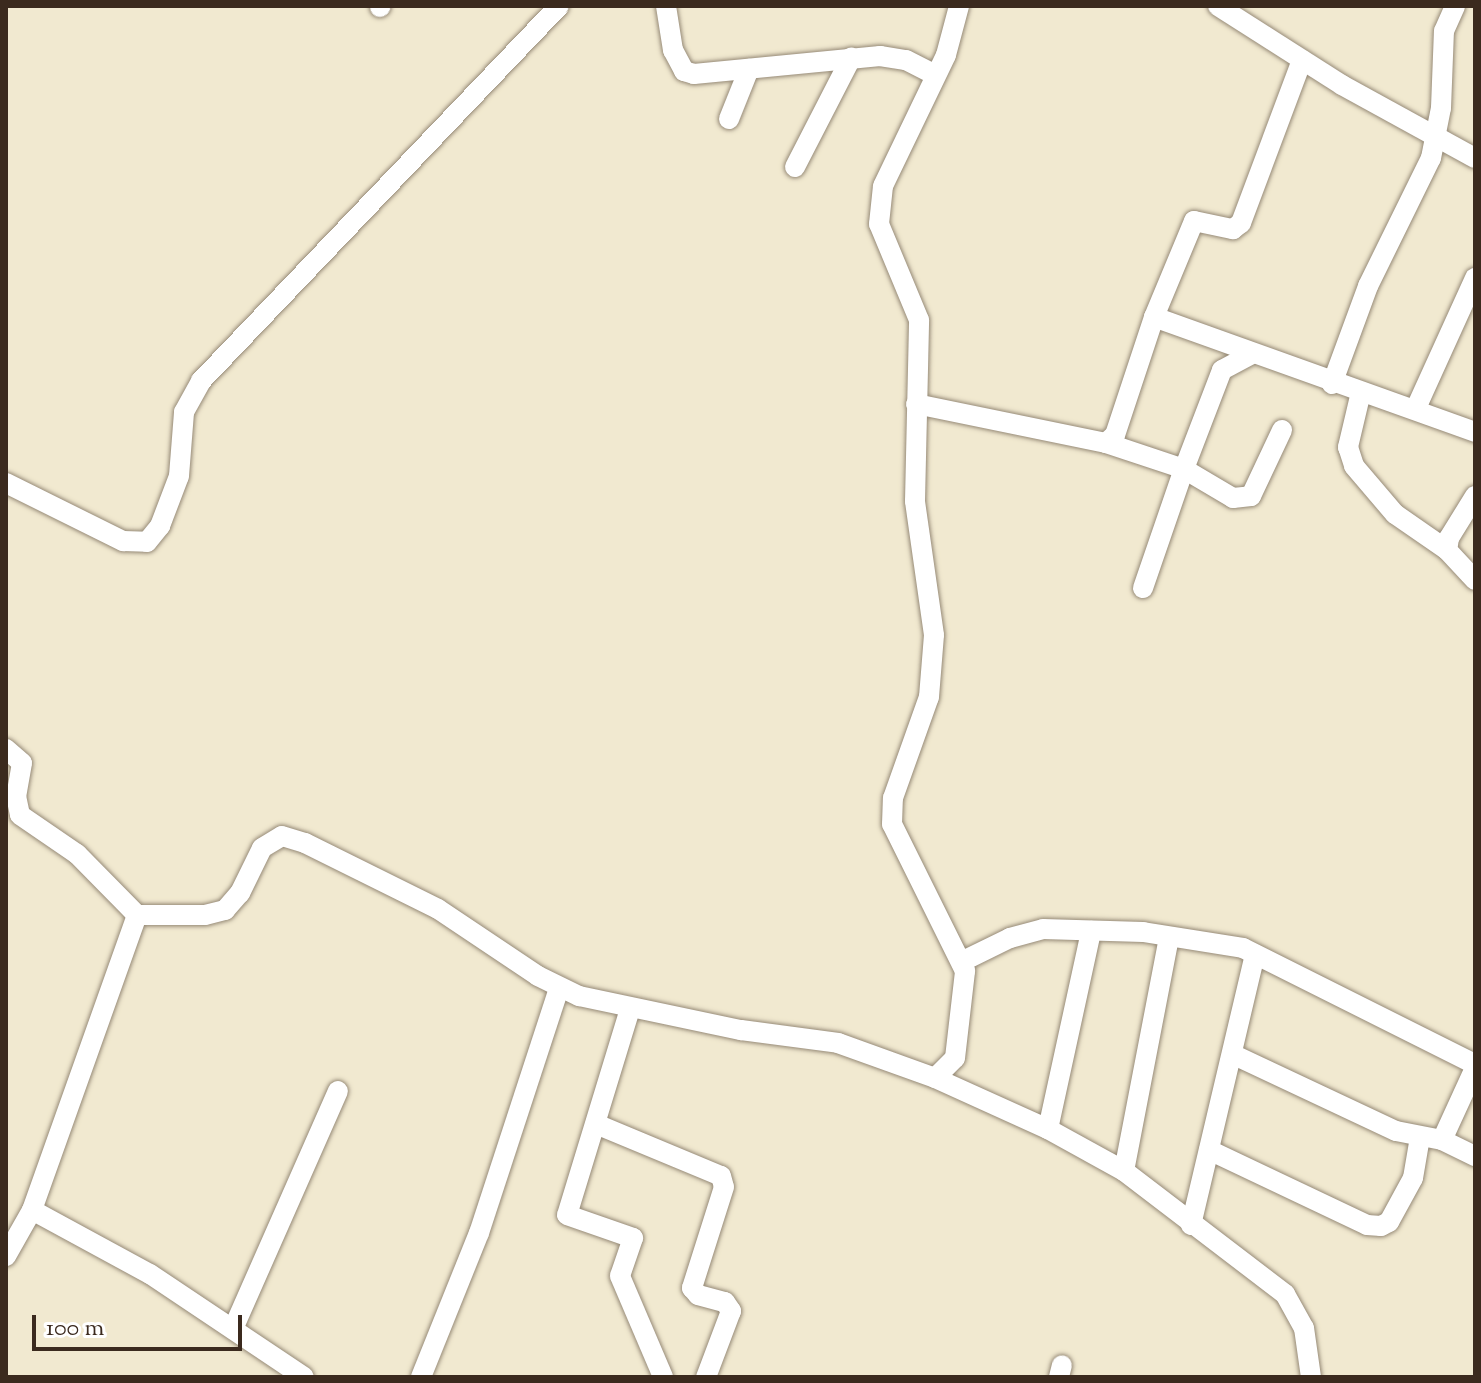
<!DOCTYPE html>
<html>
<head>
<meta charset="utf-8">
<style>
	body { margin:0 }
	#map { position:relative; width:1481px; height:1383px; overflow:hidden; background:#f1e9d0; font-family:"Sorts Mill Goudy",serif }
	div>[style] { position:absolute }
	.roads { filter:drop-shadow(0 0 2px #968a77) drop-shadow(0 0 2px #968a77) }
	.minor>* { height:20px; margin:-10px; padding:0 10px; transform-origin:10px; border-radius:10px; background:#fff }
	span { translate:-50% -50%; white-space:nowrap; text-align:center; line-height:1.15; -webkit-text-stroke:8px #fff; paint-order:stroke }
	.frame { position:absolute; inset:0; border:8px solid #3b2a1e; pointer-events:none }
	.scale { position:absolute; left:32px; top:1315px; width:210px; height:36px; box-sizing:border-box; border:4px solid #3b2a1e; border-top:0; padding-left:10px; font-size:24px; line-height:28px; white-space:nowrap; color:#3b2a1e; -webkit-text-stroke:6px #fff; paint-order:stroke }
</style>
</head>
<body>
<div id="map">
	<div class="roads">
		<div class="minor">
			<div style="left:666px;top:6px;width:45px;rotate:81deg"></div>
			<div style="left:673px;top:50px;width:24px;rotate:62deg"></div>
			<div style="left:684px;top:71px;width:10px;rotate:17deg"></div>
			<div style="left:694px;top:74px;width:187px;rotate:-5.5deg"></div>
			<div style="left:880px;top:56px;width:26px;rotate:9deg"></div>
			<div style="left:906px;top:60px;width:33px;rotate:27deg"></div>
			<div style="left:1218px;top:6px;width:147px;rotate:32.5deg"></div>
			<div style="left:1342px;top:85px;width:152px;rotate:28.8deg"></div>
			<div style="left:380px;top:7px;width:1px;rotate:-45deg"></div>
			<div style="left:729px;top:119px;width:54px;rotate:-68.2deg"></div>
			<div style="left:795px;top:167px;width:123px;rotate:-62.8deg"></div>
			<div style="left:1154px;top:317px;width:104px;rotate:-67.4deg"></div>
			<div style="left:1194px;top:221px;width:40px;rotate:12deg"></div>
			<div style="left:1233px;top:229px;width:10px;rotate:-37deg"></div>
			<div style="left:1241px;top:223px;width:174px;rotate:-69.5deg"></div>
			<div style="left:1332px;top:384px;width:104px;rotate:-69.8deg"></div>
			<div style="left:1368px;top:286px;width:143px;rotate:-63.8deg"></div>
			<div style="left:1431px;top:158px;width:51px;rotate:-78.7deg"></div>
			<div style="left:1441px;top:108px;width:77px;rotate:-87.8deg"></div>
			<div style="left:1444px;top:31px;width:27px;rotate:-66deg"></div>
			<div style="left:1361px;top:392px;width:57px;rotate:103.3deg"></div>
			<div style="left:1348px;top:447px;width:20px;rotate:72deg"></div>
			<div style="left:1354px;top:466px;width:63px;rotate:49.5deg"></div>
			<div style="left:1395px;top:514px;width:63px;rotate:34.7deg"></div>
			<div style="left:916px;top:404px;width:194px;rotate:11.6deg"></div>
			<div style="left:1106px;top:443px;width:12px;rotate:-42deg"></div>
			<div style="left:1115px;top:435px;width:124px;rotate:-71.7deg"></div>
			<div style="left:1154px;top:317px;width:341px;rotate:19.7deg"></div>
			<div style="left:1416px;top:408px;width:143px;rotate:-65.6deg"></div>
			<div style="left:1106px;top:443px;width:82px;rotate:18.4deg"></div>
			<div style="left:1184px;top:469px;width:106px;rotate:-69deg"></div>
			<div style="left:1222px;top:370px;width:34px;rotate:-28deg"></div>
			<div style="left:6px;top:483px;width:131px;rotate:26.4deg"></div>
			<div style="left:123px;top:541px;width:24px;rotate:2deg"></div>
			<div style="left:147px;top:542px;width:21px;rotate:-51deg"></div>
			<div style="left:160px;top:526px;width:53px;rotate:-69.2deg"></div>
			<div style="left:179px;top:476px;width:64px;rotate:-85.5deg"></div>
			<div style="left:184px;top:412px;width:35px;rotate:-61deg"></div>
			<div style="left:201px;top:381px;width:518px;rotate:-46.33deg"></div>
			<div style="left:1475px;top:496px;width:49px;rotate:121.8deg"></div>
			<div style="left:1449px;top:538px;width:12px;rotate:99deg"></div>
			<div style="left:1447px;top:550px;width:41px;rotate:47deg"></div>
			<div style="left:1143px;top:588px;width:126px;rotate:-71deg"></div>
			<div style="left:1184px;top:469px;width:57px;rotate:30.6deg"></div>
			<div style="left:1233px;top:498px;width:18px;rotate:-6deg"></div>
			<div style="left:1251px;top:496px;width:73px;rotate:-64.8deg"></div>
			<div style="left:6px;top:749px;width:21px;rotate:41deg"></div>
			<div style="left:22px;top:763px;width:34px;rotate:100deg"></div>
			<div style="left:16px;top:796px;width:19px;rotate:78deg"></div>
			<div style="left:20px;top:815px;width:69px;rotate:34.4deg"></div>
			<div style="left:77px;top:854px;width:86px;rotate:45.5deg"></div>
			<div style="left:963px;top:961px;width:52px;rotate:-26.1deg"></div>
			<div style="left:1010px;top:938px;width:34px;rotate:-15deg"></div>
			<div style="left:1043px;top:929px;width:100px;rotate:1.7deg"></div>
			<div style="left:1143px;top:932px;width:101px;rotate:9.1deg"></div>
			<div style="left:1243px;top:948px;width:259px;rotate:26.6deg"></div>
			<div style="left:630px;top:1009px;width:215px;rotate:107deg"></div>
			<div style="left:567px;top:1215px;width:70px;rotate:19.2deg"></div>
			<div style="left:633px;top:1238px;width:40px;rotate:108.9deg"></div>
			<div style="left:620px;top:1276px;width:110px;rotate:66.9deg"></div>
			<div style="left:1232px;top:1054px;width:181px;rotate:25.2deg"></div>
			<div style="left:1396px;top:1131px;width:47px;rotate:11.1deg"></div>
			<div style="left:1475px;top:1068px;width:79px;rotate:114.6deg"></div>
			<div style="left:1442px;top:1140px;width:37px;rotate:26deg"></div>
			<div style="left:935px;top:1078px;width:28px;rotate:-45deg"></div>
			<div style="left:955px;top:1058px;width:88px;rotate:-83.4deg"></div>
			<div style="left:965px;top:971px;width:164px;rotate:-116.4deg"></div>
			<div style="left:892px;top:824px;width:26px;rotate:-88deg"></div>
			<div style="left:893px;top:798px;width:107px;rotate:-70.4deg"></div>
			<div style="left:929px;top:697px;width:62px;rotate:-85.4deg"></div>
			<div style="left:934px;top:635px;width:135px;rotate:-98.1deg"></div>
			<div style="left:915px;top:501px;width:181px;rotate:-88.7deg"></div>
			<div style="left:919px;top:320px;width:104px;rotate:-112.6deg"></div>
			<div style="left:879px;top:224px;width:38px;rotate:-84deg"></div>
			<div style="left:883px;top:186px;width:145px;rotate:-64.3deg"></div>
			<div style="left:946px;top:55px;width:51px;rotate:-75.1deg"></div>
			<div style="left:596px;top:1124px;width:135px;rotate:22.6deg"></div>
			<div style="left:721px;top:1176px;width:11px;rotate:75deg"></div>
			<div style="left:724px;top:1187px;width:106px;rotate:107.6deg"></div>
			<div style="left:692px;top:1288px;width:9px;rotate:49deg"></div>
			<div style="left:698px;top:1295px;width:28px;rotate:15deg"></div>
			<div style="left:725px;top:1302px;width:11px;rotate:56deg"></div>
			<div style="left:731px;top:1311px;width:71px;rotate:110.7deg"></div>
			<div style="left:1048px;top:1129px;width:203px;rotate:-77.7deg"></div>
			<div style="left:1209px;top:1150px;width:175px;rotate:25.4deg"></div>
			<div style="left:1367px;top:1225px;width:14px;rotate:4deg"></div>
			<div style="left:1381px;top:1226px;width:9px;rotate:-27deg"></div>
			<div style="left:1389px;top:1222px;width:50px;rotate:-61.4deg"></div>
			<div style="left:1413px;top:1178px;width:42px;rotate:-80.3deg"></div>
			<div style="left:1124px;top:1171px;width:238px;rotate:-79.1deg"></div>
			<div style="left:32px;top:1210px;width:134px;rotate:28.5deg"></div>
			<div style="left:150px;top:1274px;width:185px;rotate:33.8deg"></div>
			<div style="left:1191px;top:1225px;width:278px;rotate:-76.7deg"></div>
			<div style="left:6px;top:1256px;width:53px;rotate:-60.5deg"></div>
			<div style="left:32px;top:1210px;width:313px;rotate:-70.4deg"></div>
			<div style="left:137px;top:915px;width:68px"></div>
			<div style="left:205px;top:915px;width:21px;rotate:-14deg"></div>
			<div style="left:225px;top:910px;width:23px;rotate:-49deg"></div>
			<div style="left:240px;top:893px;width:50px;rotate:-63.9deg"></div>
			<div style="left:262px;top:848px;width:23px;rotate:-31deg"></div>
			<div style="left:282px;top:836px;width:24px;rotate:17deg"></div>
			<div style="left:305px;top:843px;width:148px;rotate:26.4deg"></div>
			<div style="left:438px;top:909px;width:120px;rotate:33.8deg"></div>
			<div style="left:538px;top:976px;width:46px;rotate:26deg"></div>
			<div style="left:579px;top:996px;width:166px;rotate:11.9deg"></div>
			<div style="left:741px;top:1030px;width:98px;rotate:7.6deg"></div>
			<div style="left:838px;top:1043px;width:103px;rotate:19.8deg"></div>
			<div style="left:935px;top:1078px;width:124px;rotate:24.3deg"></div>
			<div style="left:1048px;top:1129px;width:87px;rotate:28.9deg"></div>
			<div style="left:1124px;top:1171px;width:203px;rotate:37.4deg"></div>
			<div style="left:1285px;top:1294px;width:39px;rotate:61deg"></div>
			<div style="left:1304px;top:1328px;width:49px;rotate:81.9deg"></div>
			<div style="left:233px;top:1329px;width:260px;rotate:-66.2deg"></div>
			<div style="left:421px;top:1377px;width:155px;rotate:-68.1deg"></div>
			<div style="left:479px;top:1233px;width:258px;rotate:-71.9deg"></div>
			<div style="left:1059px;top:1377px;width:12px;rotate:-76deg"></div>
		</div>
	</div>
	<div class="frame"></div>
	<div class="scale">100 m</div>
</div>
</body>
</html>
